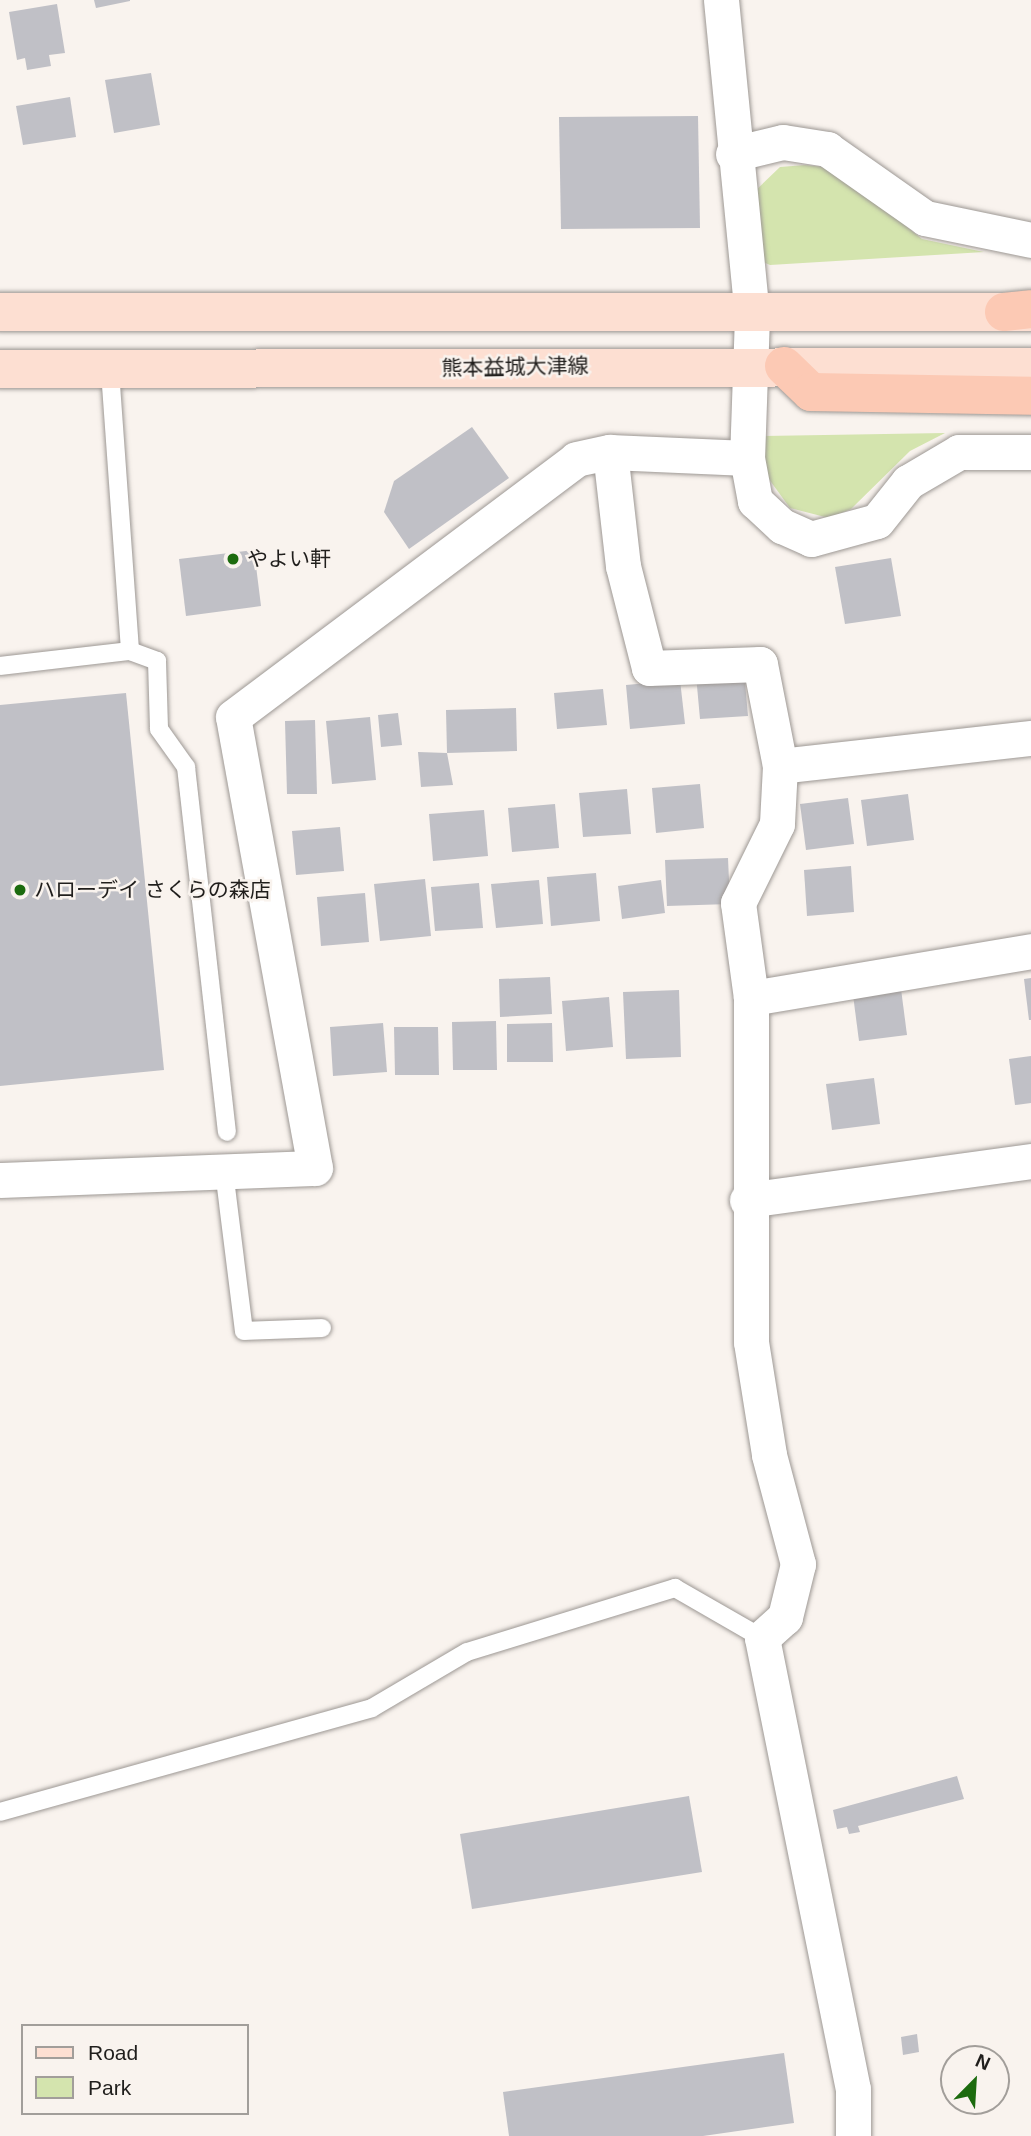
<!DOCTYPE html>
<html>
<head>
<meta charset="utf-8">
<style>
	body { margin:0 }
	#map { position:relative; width:1031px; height:2136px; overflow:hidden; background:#f9f3ee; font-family:Arial,"Noto Sans JP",sans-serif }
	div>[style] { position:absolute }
	.green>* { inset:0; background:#d4e4ae }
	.building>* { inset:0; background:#c0c0c6 }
	.roads { filter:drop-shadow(0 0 2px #9d9894) drop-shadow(0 0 2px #9d9894) }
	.lane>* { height:18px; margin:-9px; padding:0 9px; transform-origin:9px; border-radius:9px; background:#fff }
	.street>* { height:35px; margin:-17.5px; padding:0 17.5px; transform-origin:17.5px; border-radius:17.5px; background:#fff }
	.primary>* { height:38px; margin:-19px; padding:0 19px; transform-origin:19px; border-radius:19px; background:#fddfd2 }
	.highway>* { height:38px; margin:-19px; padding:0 19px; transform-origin:19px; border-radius:19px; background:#fcc9b4 }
	.dots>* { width:19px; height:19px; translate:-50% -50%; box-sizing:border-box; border:4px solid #f9f3ee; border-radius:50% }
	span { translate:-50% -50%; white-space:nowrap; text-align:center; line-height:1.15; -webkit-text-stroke:5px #f9f3ee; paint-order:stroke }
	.street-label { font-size:21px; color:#201e1c }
	.poi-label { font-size:21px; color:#201e1c }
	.left { translate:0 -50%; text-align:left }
	.legend { position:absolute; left:21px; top:2024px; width:228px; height:91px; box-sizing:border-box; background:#f9f3ee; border:2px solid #a29e9a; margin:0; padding:9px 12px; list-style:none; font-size:21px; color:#201e1c }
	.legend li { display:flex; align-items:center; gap:14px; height:35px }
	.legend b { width:35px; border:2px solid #a29e9a }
	.north { position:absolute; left:940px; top:2045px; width:70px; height:70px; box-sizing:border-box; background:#f9f3ee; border:2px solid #a29e9a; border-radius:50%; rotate:24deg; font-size:19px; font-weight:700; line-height:28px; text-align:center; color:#201e1c }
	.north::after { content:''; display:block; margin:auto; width:24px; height:32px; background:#1c6b0e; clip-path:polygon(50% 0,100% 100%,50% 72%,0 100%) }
</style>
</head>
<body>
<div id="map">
	<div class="green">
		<div style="clip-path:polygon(805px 165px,833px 168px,922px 239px,984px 252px,770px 265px,761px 261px,752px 194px,780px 167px)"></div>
		<div style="clip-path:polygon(945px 433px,910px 451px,851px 509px,829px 518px,790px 508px,763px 471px,764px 436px)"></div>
	</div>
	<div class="building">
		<div style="clip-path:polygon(94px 0,130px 0,130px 1px,96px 8px)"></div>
		<div style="clip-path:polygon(57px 4px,65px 53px,49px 55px,51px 66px,27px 70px,25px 58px,17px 60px,9px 12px)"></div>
		<div style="clip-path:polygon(151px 73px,160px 125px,114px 133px,105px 80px)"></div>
		<div style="clip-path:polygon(70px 97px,76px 137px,23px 145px,16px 106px)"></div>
		<div style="clip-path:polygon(698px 116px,700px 228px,561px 229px,559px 117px)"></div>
		<div style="clip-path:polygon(472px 427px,509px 478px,409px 549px,384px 512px,394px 481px)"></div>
		<div style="clip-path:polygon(254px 550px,261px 606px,186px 616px,179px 559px)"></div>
		<div style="clip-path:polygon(891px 558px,901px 616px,845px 624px,835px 567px)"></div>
		<div style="clip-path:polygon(744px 671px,748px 716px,700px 719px,696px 675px)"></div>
		<div style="clip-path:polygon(680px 680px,685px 724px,630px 729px,626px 685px)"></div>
		<div style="clip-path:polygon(603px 689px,607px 725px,557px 729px,554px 693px)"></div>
		<div style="clip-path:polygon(126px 693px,164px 1070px,0 1086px,0 705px)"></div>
		<div style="clip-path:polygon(516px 708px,517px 751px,447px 753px,446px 710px)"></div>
		<div style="clip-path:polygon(398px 713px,402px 745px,381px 747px,378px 715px)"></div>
		<div style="clip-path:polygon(370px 717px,376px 780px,332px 784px,326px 721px)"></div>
		<div style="clip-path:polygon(315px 720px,317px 794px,287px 794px,285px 721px)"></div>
		<div style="clip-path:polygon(418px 752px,447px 753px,453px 785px,421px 787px)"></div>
		<div style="clip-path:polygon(700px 784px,704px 828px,656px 833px,652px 788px)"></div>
		<div style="clip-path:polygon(627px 789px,631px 834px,583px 837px,579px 793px)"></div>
		<div style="clip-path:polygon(908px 794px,914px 840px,867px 846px,861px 800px)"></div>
		<div style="clip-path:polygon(848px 798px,854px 844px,806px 850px,800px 804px)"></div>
		<div style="clip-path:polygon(555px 804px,559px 848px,512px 852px,508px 808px)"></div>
		<div style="clip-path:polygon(484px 810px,488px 856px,433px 861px,429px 814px)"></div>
		<div style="clip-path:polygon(340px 827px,344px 871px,296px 875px,292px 831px)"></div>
		<div style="clip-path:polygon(728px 858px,730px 904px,667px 906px,665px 860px)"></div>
		<div style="clip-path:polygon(851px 866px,854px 912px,807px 916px,804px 870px)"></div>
		<div style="clip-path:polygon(596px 873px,600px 921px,551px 926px,547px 877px)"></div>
		<div style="clip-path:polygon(425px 879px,431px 936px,380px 941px,374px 884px)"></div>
		<div style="clip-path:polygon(539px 880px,543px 924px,496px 928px,491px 884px)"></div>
		<div style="clip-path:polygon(661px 880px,665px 913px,622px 919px,618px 886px)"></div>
		<div style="clip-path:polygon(479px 883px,483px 928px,435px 931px,431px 887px)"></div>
		<div style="clip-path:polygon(365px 893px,369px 942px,321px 946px,317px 897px)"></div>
		<div style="clip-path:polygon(550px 977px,552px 1014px,500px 1017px,499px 979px)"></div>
		<div style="clip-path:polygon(1031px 978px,1031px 1020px,1029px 1020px,1024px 979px)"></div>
		<div style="clip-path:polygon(901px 989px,907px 1035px,859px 1041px,853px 995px)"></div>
		<div style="clip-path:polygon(679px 990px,681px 1057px,626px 1059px,623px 992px)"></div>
		<div style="clip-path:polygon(609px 997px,613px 1047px,566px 1051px,562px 1001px)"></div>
		<div style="clip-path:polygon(496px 1021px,497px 1070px,453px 1070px,452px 1022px)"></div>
		<div style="clip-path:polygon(383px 1023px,387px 1072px,333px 1076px,330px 1027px)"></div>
		<div style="clip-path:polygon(552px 1023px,553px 1062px,507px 1062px,507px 1024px)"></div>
		<div style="clip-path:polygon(394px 1027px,438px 1027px,439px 1075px,395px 1075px)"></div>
		<div style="clip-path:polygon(1031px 1056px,1031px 1103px,1015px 1105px,1009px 1059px)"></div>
		<div style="clip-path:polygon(874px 1078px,880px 1124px,832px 1130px,826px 1084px)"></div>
		<div style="clip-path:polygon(957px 1776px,964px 1799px,858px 1826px,860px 1832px,849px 1834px,847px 1827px,837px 1829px,833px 1810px)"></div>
		<div style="clip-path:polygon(689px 1796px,702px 1872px,472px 1909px,460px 1834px)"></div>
		<div style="clip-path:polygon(917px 2034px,919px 2052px,903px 2055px,901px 2037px)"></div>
		<div style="clip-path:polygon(784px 2053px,794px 2123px,703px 2136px,509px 2136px,503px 2092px)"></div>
	</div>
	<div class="roads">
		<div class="lane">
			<div style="left:110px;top:371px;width:281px;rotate:85.9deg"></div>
			<div style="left:130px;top:651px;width:29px;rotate:20deg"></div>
			<div style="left:157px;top:661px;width:68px;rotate:88.3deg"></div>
			<div style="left:159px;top:729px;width:47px;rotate:54.6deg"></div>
			<div style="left:186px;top:767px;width:367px;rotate:83.6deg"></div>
			<div style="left:0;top:666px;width:131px;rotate:-6.6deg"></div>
			<div style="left:224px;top:1171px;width:161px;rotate:82.9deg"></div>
			<div style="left:244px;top:1331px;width:78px;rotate:-2.2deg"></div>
			<div style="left:0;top:1812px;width:386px;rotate:-15.6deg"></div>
			<div style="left:372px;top:1708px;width:110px;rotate:-30.5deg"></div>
			<div style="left:467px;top:1652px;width:218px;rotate:-17.1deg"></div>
			<div style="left:675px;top:1588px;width:100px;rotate:29.9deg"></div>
		</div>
		<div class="street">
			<div style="left:721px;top:0;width:318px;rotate:84.4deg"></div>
			<div style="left:752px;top:316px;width:142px;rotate:92deg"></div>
			<div style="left:733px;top:154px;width:51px;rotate:-13.5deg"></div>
			<div style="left:783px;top:142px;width:45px;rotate:9deg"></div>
			<div style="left:827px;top:149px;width:120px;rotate:35.1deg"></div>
			<div style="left:925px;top:218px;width:108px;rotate:11.7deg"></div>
			<div style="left:610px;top:452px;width:115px;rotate:83.5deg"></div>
			<div style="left:623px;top:566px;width:105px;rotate:75.7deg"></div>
			<div style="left:649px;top:668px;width:111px;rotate:-2.1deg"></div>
			<div style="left:760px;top:664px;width:104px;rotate:78.9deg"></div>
			<div style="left:780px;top:766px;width:58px;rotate:93deg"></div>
			<div style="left:777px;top:824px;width:88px;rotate:116.3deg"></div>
			<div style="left:738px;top:903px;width:96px;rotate:82.2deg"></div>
			<div style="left:751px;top:998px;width:344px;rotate:90deg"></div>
			<div style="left:751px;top:1342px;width:114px;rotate:80.9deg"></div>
			<div style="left:769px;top:1455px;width:113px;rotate:75.1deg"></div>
			<div style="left:798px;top:1564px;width:55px;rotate:103.8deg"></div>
			<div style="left:785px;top:1617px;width:31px;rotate:138deg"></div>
			<div style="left:762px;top:1638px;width:460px;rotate:78.6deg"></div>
			<div style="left:853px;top:2089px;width:47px;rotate:90deg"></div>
			<div style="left:780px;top:766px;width:253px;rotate:-6.4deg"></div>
			<div style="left:751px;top:998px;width:284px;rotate:-9.5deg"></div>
			<div style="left:0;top:1180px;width:315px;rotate:-2.2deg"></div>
			<div style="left:315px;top:1168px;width:458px;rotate:-100.3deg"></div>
			<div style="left:233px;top:717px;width:429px;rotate:-36.9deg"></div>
			<div style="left:576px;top:459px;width:35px;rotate:-12deg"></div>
			<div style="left:610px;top:452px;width:137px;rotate:2.5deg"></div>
			<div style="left:747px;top:458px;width:44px;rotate:79.5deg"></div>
			<div style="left:755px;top:501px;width:37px;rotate:43deg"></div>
			<div style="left:782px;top:526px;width:32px;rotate:24deg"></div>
			<div style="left:811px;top:539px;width:68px;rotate:-15.3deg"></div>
			<div style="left:877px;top:521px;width:50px;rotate:-51.5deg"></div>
			<div style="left:908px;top:482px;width:59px;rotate:-30.5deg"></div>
			<div style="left:959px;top:452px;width:72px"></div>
			<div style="left:747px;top:1200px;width:287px;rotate:-7.8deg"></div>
		</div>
		<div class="primary">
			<div style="left:0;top:312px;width:1031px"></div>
			<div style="left:0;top:369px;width:1031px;rotate:-0.11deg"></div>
		</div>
		<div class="highway">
			<div style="left:1004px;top:312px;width:27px;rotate:-6deg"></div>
			<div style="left:784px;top:366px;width:37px;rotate:44deg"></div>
			<div style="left:811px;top:392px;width:220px;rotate:1deg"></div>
		</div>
	</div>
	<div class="dots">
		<div style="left:233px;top:559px;background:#1c6b0e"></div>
		<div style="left:20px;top:890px;background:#1c6b0e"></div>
	</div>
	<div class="street-label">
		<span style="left:515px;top:367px;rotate:-1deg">熊本益城大津線</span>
	</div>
	<div class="poi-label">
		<span class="left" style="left:247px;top:559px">やよい軒</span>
		<span class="left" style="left:34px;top:890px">ハローデイ さくらの森店</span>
	</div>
	<ul class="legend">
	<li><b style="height:9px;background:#fddfd2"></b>Road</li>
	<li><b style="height:19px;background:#d4e4ae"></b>Park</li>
	</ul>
	<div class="north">N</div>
</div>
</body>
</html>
